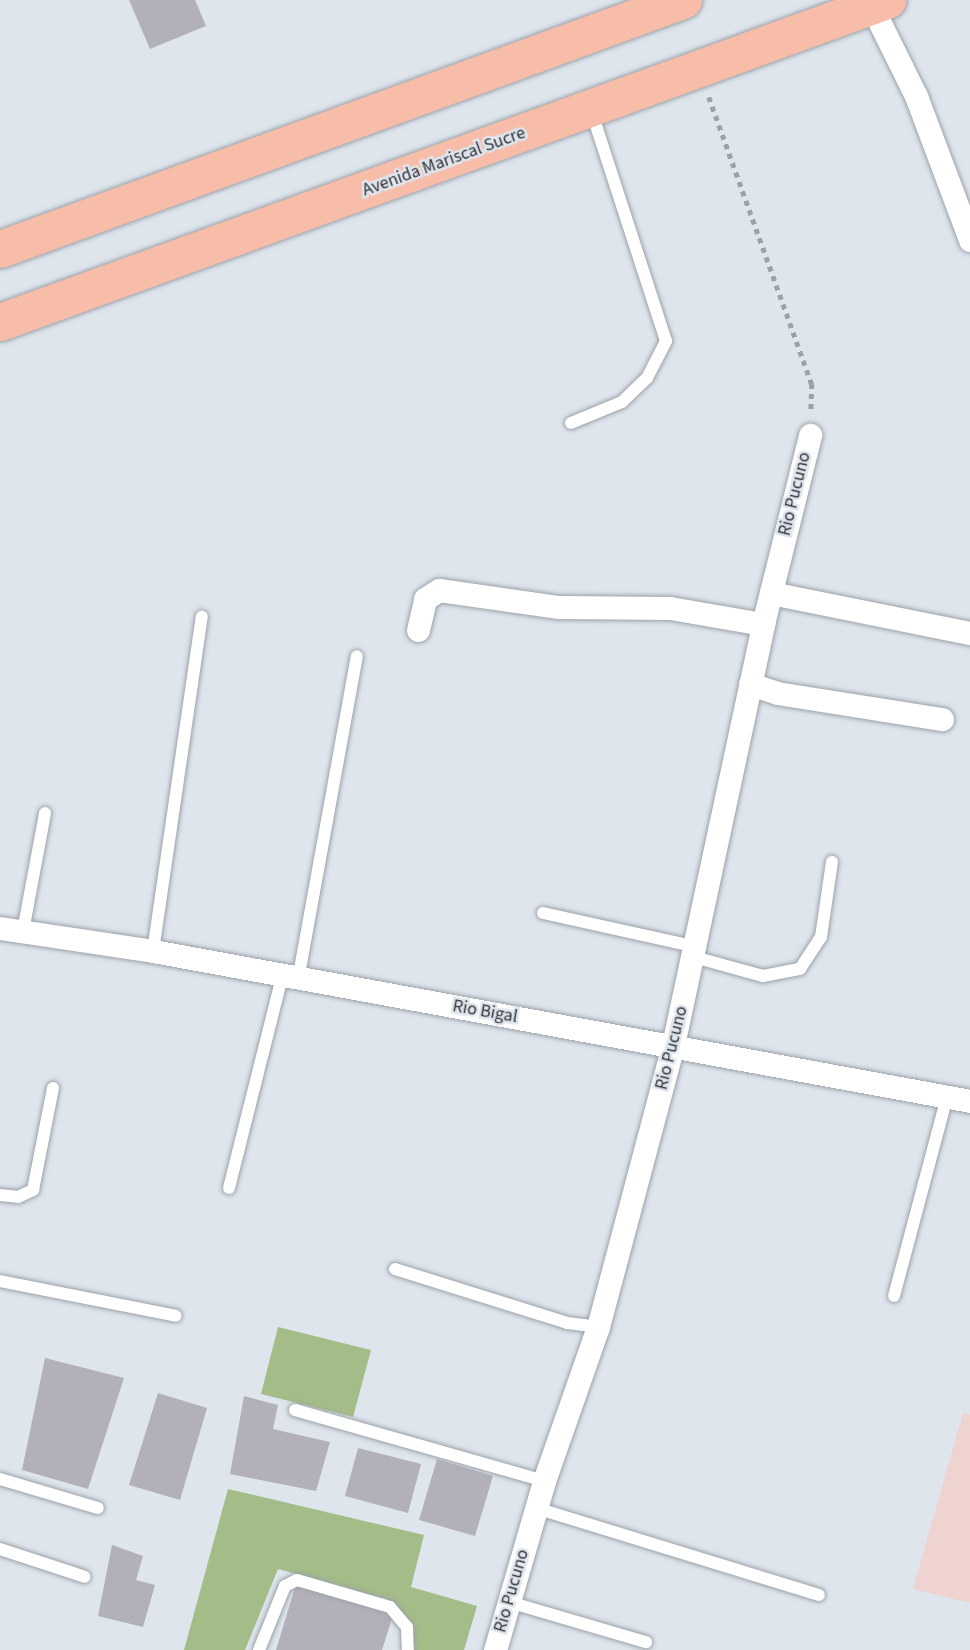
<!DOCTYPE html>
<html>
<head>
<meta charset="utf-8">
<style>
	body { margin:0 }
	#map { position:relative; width:970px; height:1650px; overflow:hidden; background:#dee5ed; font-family:"Source Sans 3",sans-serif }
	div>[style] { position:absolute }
	.education>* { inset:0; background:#eed3d0 }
	.green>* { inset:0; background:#a4bc88 }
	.building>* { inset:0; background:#b2b1bb }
	.path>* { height:4.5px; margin-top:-2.25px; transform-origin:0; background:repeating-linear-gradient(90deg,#9ca1a7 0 5px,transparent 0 10px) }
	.roads { filter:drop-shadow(0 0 2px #9ca2a9) drop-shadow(0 0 2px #9ca2a9) }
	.lane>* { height:12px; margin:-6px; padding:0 6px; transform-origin:6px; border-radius:6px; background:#fff }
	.street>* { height:23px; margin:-11.5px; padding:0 11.5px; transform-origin:11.5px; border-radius:11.5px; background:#fff }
	.primary>* { height:37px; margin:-18.5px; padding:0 18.5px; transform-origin:18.5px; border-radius:18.5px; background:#f7bda9 }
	span { translate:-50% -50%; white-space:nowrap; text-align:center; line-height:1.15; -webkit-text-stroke:5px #dee5ed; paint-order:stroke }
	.street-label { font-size:18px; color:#323438 }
</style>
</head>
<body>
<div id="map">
	<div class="education">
		<div style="clip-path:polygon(963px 1413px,970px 1415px,970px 1603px,913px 1589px)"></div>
	</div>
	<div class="green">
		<div style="clip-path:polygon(278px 1327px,371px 1350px,353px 1417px,261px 1394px)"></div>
		<div style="clip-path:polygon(228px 1489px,424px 1535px,411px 1587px,477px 1606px,464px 1650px,403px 1650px,406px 1643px,386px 1599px,278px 1569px,245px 1650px,184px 1650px)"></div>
	</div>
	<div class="building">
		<div style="clip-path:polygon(129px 0,195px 0,206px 26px,150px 49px)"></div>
		<div style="clip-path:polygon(45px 1358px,124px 1378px,88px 1489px,22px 1470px)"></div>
		<div style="clip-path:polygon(158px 1393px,207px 1408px,180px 1500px,129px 1485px)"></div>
		<div style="clip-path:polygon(244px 1396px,278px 1405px,273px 1429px,330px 1442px,316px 1491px,230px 1474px)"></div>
		<div style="clip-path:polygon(358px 1448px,421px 1464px,408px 1513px,345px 1496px)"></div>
		<div style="clip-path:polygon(437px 1459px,493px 1476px,475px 1536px,419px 1520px)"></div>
		<div style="clip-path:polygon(112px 1545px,143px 1556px,136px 1580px,155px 1585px,143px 1627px,98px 1616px)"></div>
		<div style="clip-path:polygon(296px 1584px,393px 1615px,382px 1650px,276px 1650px)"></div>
	</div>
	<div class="path">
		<div style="left:709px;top:97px;width:305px;rotate:70.3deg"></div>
		<div style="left:812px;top:384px;width:26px;rotate:92deg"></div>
	</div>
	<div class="roads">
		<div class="lane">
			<div style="left:571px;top:423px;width:55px;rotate:-22.4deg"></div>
			<div style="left:622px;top:402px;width:35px;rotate:-44deg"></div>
			<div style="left:647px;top:378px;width:42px;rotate:-62.8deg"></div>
			<div style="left:666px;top:341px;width:243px;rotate:-108deg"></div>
			<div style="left:543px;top:913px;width:157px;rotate:12.5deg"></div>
			<div style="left:23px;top:931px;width:120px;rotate:-79.4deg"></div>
			<div style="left:153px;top:951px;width:338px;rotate:-81.7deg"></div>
			<div style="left:694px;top:957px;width:72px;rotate:15.4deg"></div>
			<div style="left:763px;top:976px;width:38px;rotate:-11deg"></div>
			<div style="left:800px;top:969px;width:38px;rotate:-57deg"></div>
			<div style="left:821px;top:937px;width:76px;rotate:-81.7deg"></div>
			<div style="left:298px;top:980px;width:329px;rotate:-79.7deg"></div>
			<div style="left:229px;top:1188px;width:218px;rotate:-75.9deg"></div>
			<div style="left:0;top:1195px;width:18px;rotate:6deg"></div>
			<div style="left:18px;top:1197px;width:17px;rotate:-25deg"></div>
			<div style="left:33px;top:1190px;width:104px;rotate:-78.9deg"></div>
			<div style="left:395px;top:1269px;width:180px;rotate:17.4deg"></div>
			<div style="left:567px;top:1323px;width:31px;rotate:7deg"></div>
			<div style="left:0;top:1281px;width:179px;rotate:11.2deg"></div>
			<div style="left:894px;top:1296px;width:206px;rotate:-75.1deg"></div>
			<div style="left:295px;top:1410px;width:259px;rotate:15.9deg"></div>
			<div style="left:0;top:1479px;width:102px;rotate:16.5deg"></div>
			<div style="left:536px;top:1508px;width:296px;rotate:17.1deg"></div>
			<div style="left:0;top:1549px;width:89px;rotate:18.2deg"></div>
			<div style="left:509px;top:1602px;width:143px;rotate:16.3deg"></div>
			<div style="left:259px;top:1650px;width:69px;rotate:-67.9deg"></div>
			<div style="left:285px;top:1586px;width:13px;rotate:-27deg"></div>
			<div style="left:297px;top:1580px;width:97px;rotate:16.2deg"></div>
			<div style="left:390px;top:1607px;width:26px;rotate:50deg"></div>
			<div style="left:407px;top:1627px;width:23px;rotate:88deg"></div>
		</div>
		<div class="street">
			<div style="left:871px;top:5px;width:102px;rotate:63.7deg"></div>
			<div style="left:916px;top:96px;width:154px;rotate:69.4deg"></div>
			<div style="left:771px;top:593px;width:203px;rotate:11.4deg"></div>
			<div style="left:418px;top:630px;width:32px;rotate:-77deg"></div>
			<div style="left:425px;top:599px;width:17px;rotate:-33deg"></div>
			<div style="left:439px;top:590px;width:121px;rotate:8.1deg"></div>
			<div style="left:559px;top:607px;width:111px;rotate:0.5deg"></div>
			<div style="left:670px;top:608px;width:94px;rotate:9.8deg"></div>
			<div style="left:750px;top:684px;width:28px;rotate:18deg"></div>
			<div style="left:777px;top:693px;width:167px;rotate:9deg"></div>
			<div style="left:0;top:928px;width:155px;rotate:8.5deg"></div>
			<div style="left:153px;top:951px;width:831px;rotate:10.4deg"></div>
			<div style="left:495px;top:1650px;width:176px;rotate:-73.8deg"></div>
			<div style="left:544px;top:1481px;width:163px;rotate:-70.7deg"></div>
			<div style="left:598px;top:1327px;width:292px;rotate:-75.1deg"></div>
			<div style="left:673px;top:1045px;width:431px;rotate:-77.9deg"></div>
			<div style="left:763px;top:624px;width:195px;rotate:-76deg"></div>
		</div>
		<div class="primary">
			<div style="left:0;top:249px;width:727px;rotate:-20.03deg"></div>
			<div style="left:0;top:322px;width:944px;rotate:-19.95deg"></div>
		</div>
	</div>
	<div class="street-label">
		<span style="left:444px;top:162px;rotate:-20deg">Avenida Mariscal Sucre</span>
		<span style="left:795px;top:494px;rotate:-76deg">Rio Pucuno</span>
		<span style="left:485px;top:1012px;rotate:10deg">Rio Bigal</span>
		<span style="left:672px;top:1048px;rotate:-76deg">Rio Pucuno</span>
		<span style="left:512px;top:1591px;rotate:-74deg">Rio Pucuno</span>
	</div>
</div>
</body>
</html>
